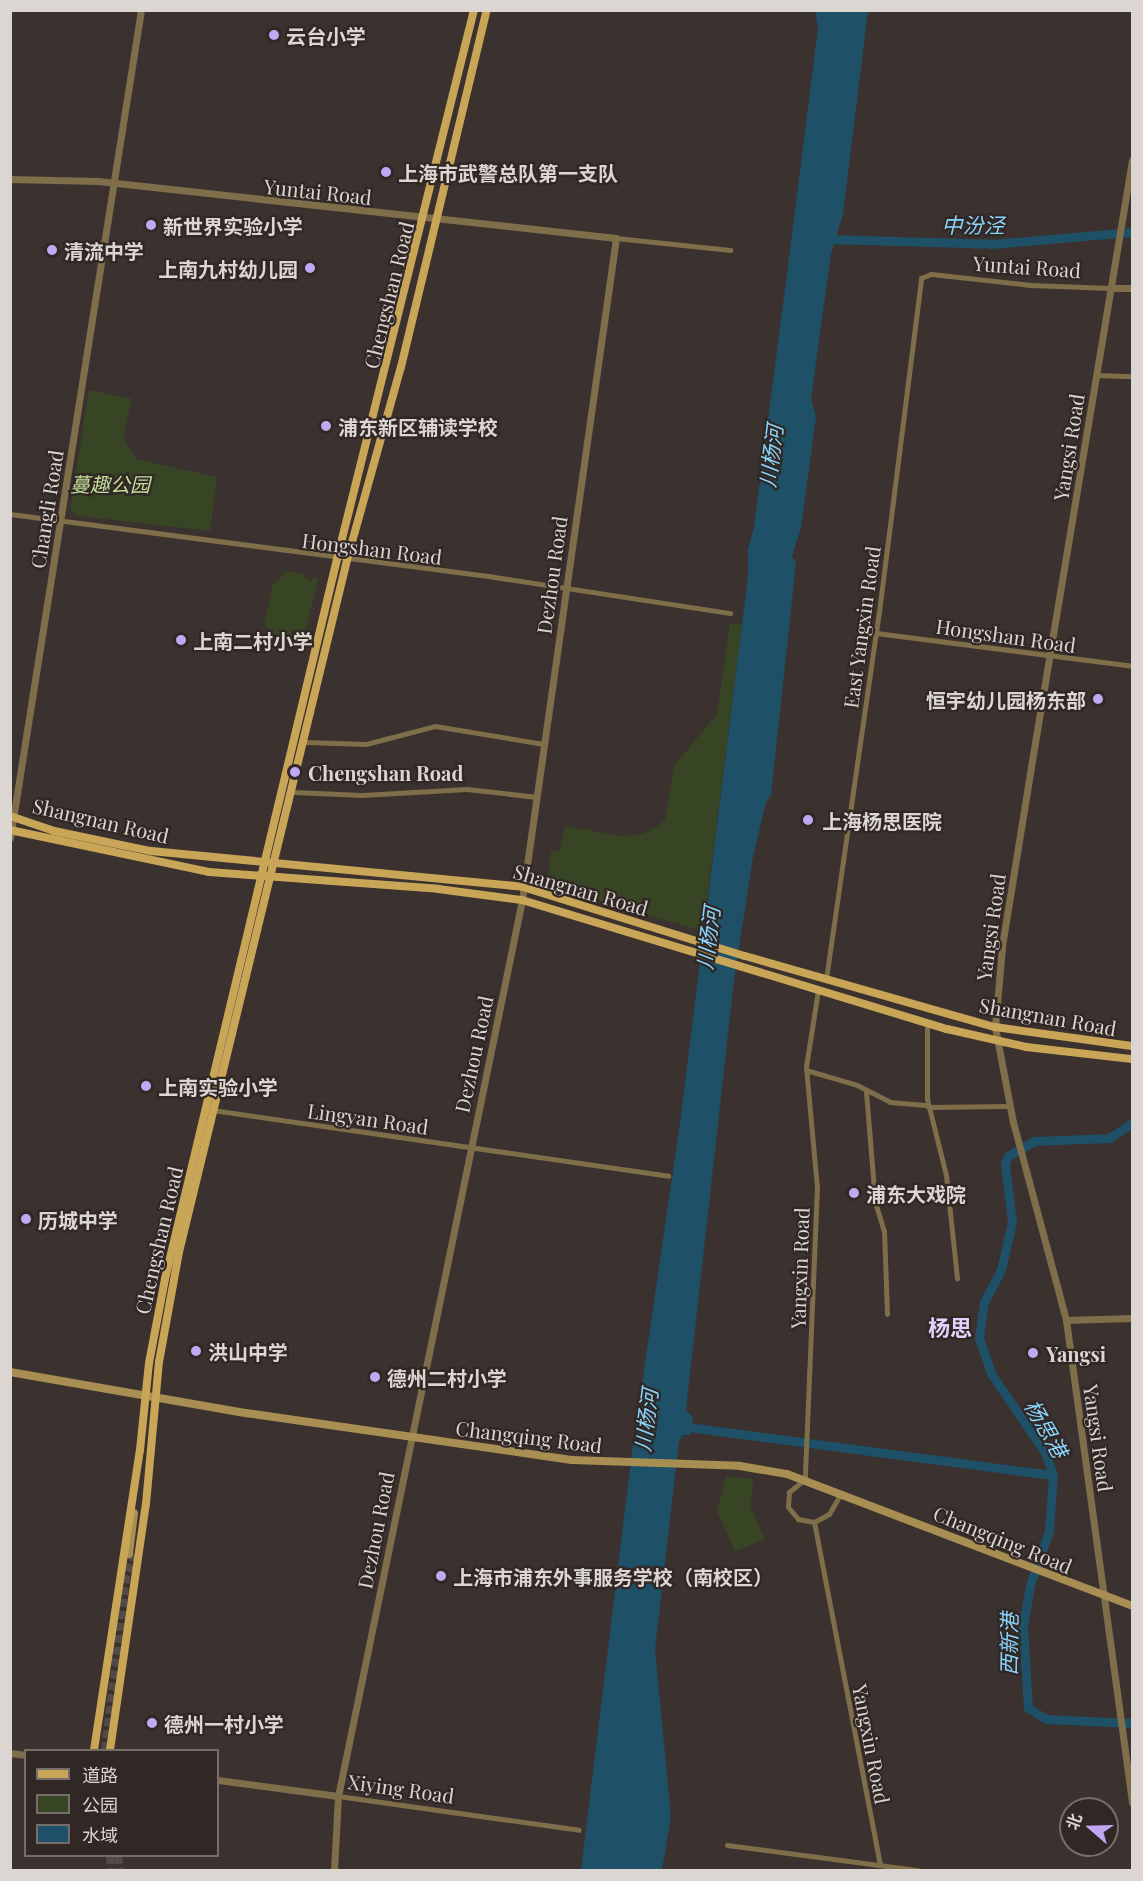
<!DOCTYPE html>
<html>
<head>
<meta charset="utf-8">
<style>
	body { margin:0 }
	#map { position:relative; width:1143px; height:1881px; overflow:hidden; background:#3b312e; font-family:"Playfair Display","Noto Sans SC",serif }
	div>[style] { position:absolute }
	.green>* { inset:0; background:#374524 }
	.water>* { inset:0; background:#1e5067 }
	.river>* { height:9px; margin:-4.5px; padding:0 4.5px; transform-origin:4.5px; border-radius:4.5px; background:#1e5067 }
	.secondary-tunnel>* { height:8px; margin-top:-4px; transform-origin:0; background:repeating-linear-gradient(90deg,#534a47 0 8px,transparent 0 12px) }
	.minor>* { height:5px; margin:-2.5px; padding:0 2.5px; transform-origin:2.5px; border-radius:2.5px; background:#7e6e49 }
	.tertiary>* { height:7px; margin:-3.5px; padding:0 3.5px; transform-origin:3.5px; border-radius:3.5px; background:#7e6e49 }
	.secondary>* { height:8px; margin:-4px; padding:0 4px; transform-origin:4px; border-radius:4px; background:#a88e52 }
	.primary>* { height:8px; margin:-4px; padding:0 4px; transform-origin:4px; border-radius:4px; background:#c9a657 }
	.dots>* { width:16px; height:16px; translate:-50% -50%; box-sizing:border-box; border:3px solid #312724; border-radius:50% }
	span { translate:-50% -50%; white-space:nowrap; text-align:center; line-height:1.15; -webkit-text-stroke:4.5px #312724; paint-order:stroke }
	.poi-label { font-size:20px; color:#dcd6d3; font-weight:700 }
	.left { translate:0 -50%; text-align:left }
	.right { translate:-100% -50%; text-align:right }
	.street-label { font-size:20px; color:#dcd6d3 }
	.park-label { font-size:20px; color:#c0de9a; font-style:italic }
	.water-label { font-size:21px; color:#88d6fe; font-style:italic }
	.quarter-label { font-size:22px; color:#e1d3fe; font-weight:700 }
	.frame { position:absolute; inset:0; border:12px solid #dcd6d3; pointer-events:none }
	.legend { position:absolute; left:24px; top:1749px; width:195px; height:108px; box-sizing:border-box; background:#312724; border:2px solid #756d6a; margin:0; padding:8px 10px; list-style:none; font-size:18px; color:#dcd6d3 }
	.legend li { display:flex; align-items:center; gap:12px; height:30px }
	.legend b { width:30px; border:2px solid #756d6a }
	.north { position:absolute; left:1059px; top:1797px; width:60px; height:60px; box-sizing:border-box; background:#312724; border:2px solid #756d6a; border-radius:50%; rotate:290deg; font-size:16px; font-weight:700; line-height:24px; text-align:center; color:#dcd6d3 }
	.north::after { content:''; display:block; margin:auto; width:21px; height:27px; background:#c2a8f3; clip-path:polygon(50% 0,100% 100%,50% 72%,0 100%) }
</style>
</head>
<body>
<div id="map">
	<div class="green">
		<div style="clip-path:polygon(89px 390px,132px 399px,123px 438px,136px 459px,217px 477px,210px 531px,78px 516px,70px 510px)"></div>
		<div style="clip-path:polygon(287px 571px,302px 574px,311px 582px,313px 577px,318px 578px,301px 651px,295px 649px,297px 639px,277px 640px,264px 625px,273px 584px)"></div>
		<div style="clip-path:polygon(730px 623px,742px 624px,703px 931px,547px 886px,551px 851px,559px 851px,565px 826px,628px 837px,650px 831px,665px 820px,674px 766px,717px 714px)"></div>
		<div style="clip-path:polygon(726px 1476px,753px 1479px,751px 1507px,765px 1540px,735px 1551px,717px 1512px)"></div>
	</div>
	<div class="water">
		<div style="clip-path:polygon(815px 11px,868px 11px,843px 214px,831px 254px,811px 399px,816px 417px,801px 528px,792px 556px,796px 563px,771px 795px,766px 802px,753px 857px,734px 980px,686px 1410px,693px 1417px,690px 1435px,683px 1435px,679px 1442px,655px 1649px,671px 1817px,662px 1870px,581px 1870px,632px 1452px,680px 1123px,748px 576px,748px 549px,754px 527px,788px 266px,818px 28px)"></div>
	</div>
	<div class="river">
		<div style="left:827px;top:239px;width:164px;rotate:1.7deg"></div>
		<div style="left:991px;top:244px;width:142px;rotate:-4.9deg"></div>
		<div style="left:1132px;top:1123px;width:27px;rotate:146deg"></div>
		<div style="left:1110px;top:1138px;width:76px;rotate:177.7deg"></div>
		<div style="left:1034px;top:1141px;width:30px;rotate:150deg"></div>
		<div style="left:1008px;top:1156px;width:9px;rotate:111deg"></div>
		<div style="left:1005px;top:1164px;width:58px;rotate:83.1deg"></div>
		<div style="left:1012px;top:1222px;width:49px;rotate:102.9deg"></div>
		<div style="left:1001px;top:1270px;width:36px;rotate:118deg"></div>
		<div style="left:984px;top:1302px;width:36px;rotate:98deg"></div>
		<div style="left:979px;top:1338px;width:39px;rotate:71deg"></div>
		<div style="left:992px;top:1375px;width:93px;rotate:55.5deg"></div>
		<div style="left:1045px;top:1452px;width:24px;rotate:71deg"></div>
		<div style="left:1053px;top:1475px;width:56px;rotate:94.1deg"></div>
		<div style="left:1049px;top:1531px;width:57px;rotate:109.4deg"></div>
		<div style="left:1030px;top:1585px;width:42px;rotate:99.7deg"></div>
		<div style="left:1023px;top:1626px;width:82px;rotate:86.5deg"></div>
		<div style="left:1028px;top:1708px;width:21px;rotate:31deg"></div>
		<div style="left:1046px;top:1719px;width:86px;rotate:2.7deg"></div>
		<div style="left:680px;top:1426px;width:376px;rotate:7.5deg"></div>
	</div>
	<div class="secondary-tunnel">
		<div style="left:132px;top:1573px;width:19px;rotate:-81deg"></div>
		<div style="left:105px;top:1750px;width:197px;rotate:-83deg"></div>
		<div style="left:110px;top:1856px;width:14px;rotate:86deg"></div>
		<div style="left:118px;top:1856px;width:14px;rotate:82deg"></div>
	</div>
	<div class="minor">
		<div style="left:616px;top:238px;width:115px;rotate:6deg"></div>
		<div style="left:1096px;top:375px;width:36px;rotate:2deg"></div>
		<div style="left:10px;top:514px;width:488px;rotate:7.4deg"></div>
		<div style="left:494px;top:577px;width:239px;rotate:8.7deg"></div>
		<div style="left:876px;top:633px;width:258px;rotate:7.3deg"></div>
		<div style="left:305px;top:742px;width:61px;rotate:1.9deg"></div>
		<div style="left:366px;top:744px;width:71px;rotate:-14.6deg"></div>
		<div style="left:435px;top:726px;width:110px;rotate:9.4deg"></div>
		<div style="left:293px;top:792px;width:69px;rotate:2.5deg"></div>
		<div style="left:362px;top:795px;width:105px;rotate:-3.3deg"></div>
		<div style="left:467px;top:789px;width:70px;rotate:6.5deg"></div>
		<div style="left:826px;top:979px;width:371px;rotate:-81.8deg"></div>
		<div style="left:879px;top:612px;width:337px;rotate:-82.8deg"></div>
		<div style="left:921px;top:278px;width:11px;rotate:-22deg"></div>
		<div style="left:931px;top:274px;width:100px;rotate:6.3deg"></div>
		<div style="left:1030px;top:285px;width:81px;rotate:2.1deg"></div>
		<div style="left:818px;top:990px;width:78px;rotate:98.9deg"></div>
		<div style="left:806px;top:1067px;width:121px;rotate:84.8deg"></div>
		<div style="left:817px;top:1187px;width:292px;rotate:92.4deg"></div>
		<div style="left:805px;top:1479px;width:21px;rotate:141deg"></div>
		<div style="left:789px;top:1492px;width:15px;rotate:94deg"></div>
		<div style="left:788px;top:1507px;width:16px;rotate:50deg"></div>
		<div style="left:798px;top:1519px;width:16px;rotate:11deg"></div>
		<div style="left:814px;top:1522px;width:17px;rotate:-28deg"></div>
		<div style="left:829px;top:1514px;width:24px;rotate:-60deg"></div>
		<div style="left:927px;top:1022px;width:77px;rotate:90deg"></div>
		<div style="left:927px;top:1099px;width:78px;rotate:76deg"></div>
		<div style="left:946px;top:1175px;width:104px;rotate:83.9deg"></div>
		<div style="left:806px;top:1070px;width:53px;rotate:16.4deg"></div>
		<div style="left:857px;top:1085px;width:37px;rotate:27deg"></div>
		<div style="left:890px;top:1102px;width:38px;rotate:5deg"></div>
		<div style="left:866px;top:1092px;width:110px;rotate:85.3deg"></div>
		<div style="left:875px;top:1202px;width:30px;rotate:73deg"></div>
		<div style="left:884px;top:1231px;width:83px;rotate:87.9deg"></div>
		<div style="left:928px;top:1107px;width:81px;rotate:-0.7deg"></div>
		<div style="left:212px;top:1110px;width:461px;rotate:8.2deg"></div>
		<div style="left:814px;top:1522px;width:349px;rotate:79.1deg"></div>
		<div style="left:338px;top:1796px;width:243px;rotate:8deg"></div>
		<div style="left:727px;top:1845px;width:193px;rotate:7.5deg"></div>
	</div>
	<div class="tertiary">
		<div style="left:1132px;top:160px;width:615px;rotate:99.45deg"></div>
		<div style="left:1031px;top:767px;width:182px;rotate:99.2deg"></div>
		<div style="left:1002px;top:947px;width:80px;rotate:95deg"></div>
		<div style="left:995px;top:1027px;width:97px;rotate:79.3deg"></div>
		<div style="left:1013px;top:1122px;width:205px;rotate:75deg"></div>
		<div style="left:1066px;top:1320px;width:487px;rotate:82.2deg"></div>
		<div style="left:10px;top:179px;width:88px;rotate:1.3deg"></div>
		<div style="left:98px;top:181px;width:521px;rotate:6.28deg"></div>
		<div style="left:616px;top:238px;width:669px;rotate:98.08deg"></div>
		<div style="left:522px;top:900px;width:915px;rotate:101.6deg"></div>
		<div style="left:338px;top:1796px;width:74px;rotate:93.1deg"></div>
		<div style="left:1111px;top:288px;width:21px"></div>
		<div style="left:10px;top:838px;width:838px;rotate:-81.01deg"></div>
		<div style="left:1066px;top:1320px;width:66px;rotate:-1.7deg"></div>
		<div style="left:10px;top:1753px;width:16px;rotate:7deg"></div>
		<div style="left:218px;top:1780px;width:121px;rotate:7.6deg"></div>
	</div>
	<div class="secondary">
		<div style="left:10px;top:1372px;width:240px;rotate:9.9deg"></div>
		<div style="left:246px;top:1413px;width:329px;rotate:8.2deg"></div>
		<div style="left:572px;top:1460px;width:168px;rotate:2deg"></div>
		<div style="left:740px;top:1466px;width:48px;rotate:9.7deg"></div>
		<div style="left:787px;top:1474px;width:369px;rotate:20.9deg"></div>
		<div style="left:129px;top:1554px;width:41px;rotate:-83deg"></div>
	</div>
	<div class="primary">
		<div style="left:10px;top:816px;width:46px;rotate:18.8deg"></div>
		<div style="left:54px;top:831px;width:99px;rotate:11.7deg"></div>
		<div style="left:151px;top:851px;width:374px;rotate:5.5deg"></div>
		<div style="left:523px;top:887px;width:232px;rotate:17.3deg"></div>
		<div style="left:745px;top:956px;width:260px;rotate:15.9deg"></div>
		<div style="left:995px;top:1027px;width:138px;rotate:7.9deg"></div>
		<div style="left:10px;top:830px;width:203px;rotate:11.9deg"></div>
		<div style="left:209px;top:872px;width:230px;rotate:4.2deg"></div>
		<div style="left:438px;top:889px;width:85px;rotate:7.5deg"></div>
		<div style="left:522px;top:900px;width:444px;rotate:16.9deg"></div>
		<div style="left:947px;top:1029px;width:81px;rotate:12.8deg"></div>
		<div style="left:1026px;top:1047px;width:107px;rotate:6.5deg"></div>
		<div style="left:94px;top:1750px;width:304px;rotate:-81.3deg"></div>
		<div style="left:140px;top:1450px;width:87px;rotate:-84.1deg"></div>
		<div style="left:149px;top:1363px;width:86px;rotate:-79.2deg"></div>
		<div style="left:165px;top:1279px;width:740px;rotate:-76.56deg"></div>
		<div style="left:337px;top:559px;width:566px;rotate:-75.99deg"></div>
		<div style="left:110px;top:1750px;width:249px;rotate:-81.7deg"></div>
		<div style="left:146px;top:1504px;width:143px;rotate:-84.8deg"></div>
		<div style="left:159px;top:1362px;width:112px;rotate:-79.7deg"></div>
		<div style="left:179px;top:1252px;width:712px;rotate:-76.35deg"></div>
		<div style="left:347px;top:560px;width:200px;rotate:-74.4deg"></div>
		<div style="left:401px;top:367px;width:367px;rotate:-76.5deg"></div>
	</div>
	<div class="dots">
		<div style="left:274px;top:35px;background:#c2a8f3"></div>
		<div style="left:386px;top:172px;background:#c2a8f3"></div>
		<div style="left:151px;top:225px;background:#c2a8f3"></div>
		<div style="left:52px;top:250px;background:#c2a8f3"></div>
		<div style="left:310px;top:268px;background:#c2a8f3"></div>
		<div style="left:326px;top:426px;background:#c2a8f3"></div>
		<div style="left:181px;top:640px;background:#c2a8f3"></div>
		<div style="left:1098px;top:699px;background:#c2a8f3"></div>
		<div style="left:295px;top:772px;background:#c2a8f3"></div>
		<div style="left:808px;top:820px;background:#c2a8f3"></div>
		<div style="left:146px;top:1086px;background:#c2a8f3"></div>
		<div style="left:854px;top:1193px;background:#c2a8f3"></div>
		<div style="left:26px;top:1219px;background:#c2a8f3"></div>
		<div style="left:196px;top:1351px;background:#c2a8f3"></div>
		<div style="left:1033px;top:1353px;background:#c2a8f3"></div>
		<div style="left:375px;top:1377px;background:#c2a8f3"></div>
		<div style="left:441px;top:1576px;background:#c2a8f3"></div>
		<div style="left:152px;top:1723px;background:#c2a8f3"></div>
	</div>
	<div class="poi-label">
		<span class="left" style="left:286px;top:35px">云台小学</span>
		<span class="left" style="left:398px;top:172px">上海市武警总队第一支队</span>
		<span class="left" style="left:163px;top:225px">新世界实验小学</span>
		<span class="left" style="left:64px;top:250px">清流中学</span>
		<span class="right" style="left:298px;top:268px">上南九村幼儿园</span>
		<span class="left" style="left:338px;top:426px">浦东新区辅读学校</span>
		<span class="left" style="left:193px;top:640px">上南二村小学</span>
		<span class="right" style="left:1086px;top:699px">恒宇幼儿园杨东部</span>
		<span class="left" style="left:308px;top:772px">Chengshan Road</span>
		<span class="left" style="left:822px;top:820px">上海杨思医院</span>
		<span class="left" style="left:158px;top:1086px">上南实验小学</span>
		<span class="left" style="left:866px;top:1193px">浦东大戏院</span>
		<span class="left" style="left:38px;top:1219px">历城中学</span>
		<span class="left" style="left:208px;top:1351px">洪山中学</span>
		<span class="left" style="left:1046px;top:1353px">Yangsi</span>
		<span class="left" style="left:387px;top:1377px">德州二村小学</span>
		<span class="left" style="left:453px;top:1576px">上海市浦东外事服务学校（南校区）</span>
		<span class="left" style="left:164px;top:1723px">德州一村小学</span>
	</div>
	<div class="street-label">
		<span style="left:318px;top:191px;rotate:6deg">Yuntai Road</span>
		<span style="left:1027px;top:266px;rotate:4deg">Yuntai Road</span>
		<span style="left:388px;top:295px;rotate:-76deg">Chengshan Road</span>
		<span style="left:1068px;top:447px;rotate:-81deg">Yangsi Road</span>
		<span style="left:46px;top:509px;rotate:-81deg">Changli Road</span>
		<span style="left:372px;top:548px;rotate:7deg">Hongshan Road</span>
		<span style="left:551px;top:575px;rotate:-82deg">Dezhou Road</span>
		<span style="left:861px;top:627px;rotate:-82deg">East Yangxin Road</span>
		<span style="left:1006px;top:635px;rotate:8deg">Hongshan Road</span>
		<span style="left:101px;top:820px;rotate:13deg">Shangnan Road</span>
		<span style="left:581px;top:889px;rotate:16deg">Shangnan Road</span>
		<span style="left:990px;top:927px;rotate:-82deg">Yangsi Road</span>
		<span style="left:1048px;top:1016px;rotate:10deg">Shangnan Road</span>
		<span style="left:473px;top:1054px;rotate:-78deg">Dezhou Road</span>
		<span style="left:368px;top:1118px;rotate:8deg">Lingyan Road</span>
		<span style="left:158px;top:1240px;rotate:-77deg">Chengshan Road</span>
		<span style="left:799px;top:1268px;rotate:-88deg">Yangxin Road</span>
		<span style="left:529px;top:1436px;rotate:7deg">Changqing Road</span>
		<span style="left:1099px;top:1438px;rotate:82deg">Yangsi Road</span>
		<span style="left:375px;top:1530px;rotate:-79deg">Dezhou Road</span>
		<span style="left:1003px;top:1539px;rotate:22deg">Changqing Road</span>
		<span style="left:872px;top:1744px;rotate:79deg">Yangxin Road</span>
		<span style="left:401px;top:1788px;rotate:8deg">Xiying Road</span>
	</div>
	<div class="park-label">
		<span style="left:110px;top:483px">蔓趣公园</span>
	</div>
	<div class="water-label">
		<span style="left:973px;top:224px">中汾泾</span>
		<span style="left:770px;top:456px;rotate:-83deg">川杨河</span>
		<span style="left:707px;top:938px;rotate:-83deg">川杨河</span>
		<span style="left:645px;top:1420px;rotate:-83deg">川杨河</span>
		<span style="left:1047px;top:1428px;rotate:60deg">杨思港</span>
		<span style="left:1008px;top:1644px;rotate:-89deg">西新港</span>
	</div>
	<div class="quarter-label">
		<span style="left:950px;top:1328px">杨思</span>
	</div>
	<div class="frame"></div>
	<ul class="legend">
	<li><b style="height:8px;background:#c9a657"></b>道路</li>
	<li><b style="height:16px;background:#374524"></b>公园</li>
	<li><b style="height:16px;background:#1e5067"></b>水域</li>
	</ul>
	<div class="north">北</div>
</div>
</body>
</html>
